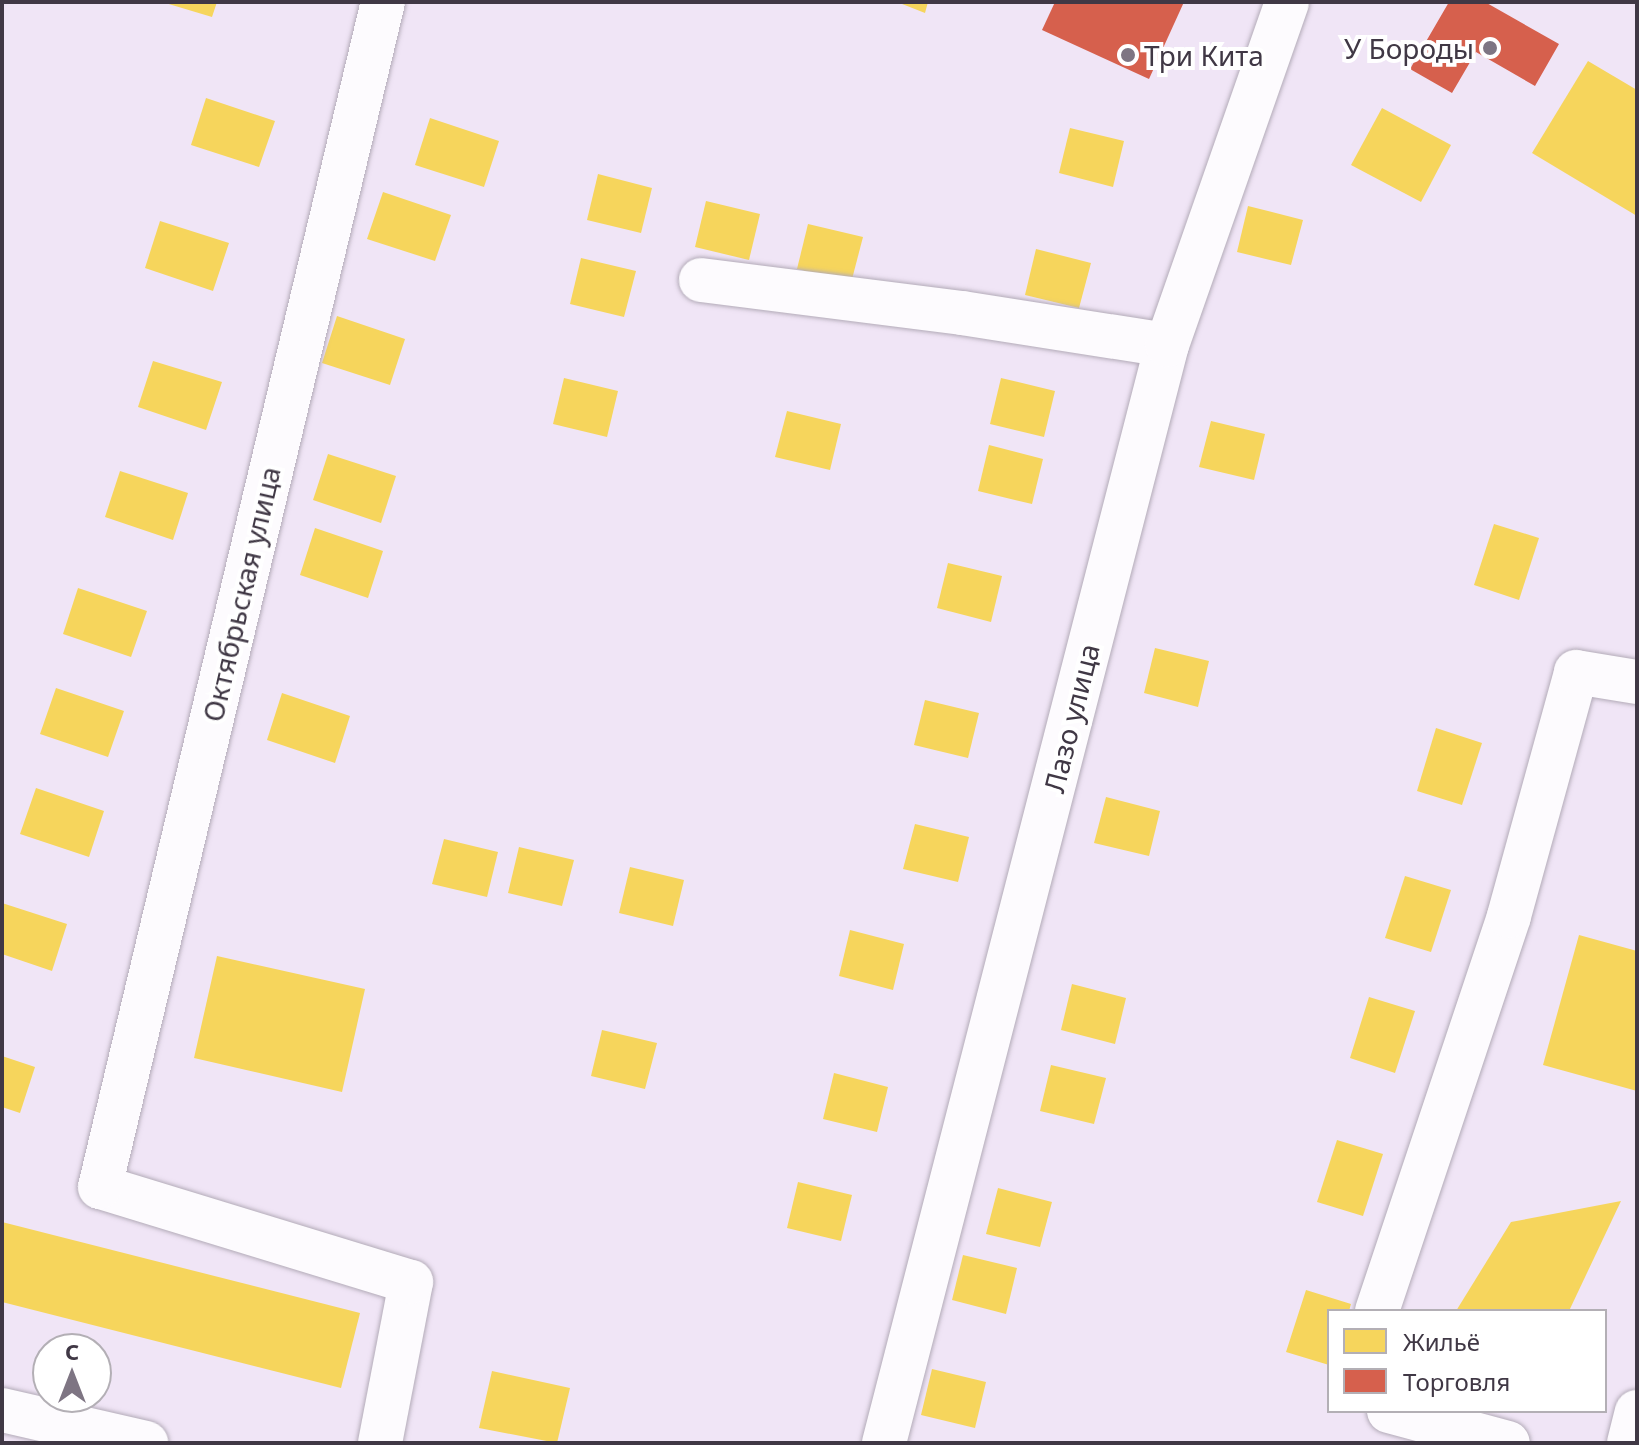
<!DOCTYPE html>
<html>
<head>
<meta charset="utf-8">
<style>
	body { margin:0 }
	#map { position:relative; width:1639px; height:1445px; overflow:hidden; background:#f0e5f6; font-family:"Noto Sans",sans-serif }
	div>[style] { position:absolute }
	.homes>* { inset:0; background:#f6d55c }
	.shops>* { inset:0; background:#d6604d }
	.roads { filter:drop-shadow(0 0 2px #b3abb8) drop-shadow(0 0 2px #b3abb8) }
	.minor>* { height:44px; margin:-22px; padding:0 22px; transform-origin:22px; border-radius:22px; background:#fdfbfe }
	.tertiary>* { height:44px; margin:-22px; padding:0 22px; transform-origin:22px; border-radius:22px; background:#fdfbfe }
	.dots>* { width:22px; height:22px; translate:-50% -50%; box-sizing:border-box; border:4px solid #fff; border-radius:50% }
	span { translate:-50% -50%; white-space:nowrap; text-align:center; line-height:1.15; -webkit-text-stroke:8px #fff; paint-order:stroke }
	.poi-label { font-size:28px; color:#403845 }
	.right { translate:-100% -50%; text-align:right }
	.left { translate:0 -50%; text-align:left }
	.street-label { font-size:28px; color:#403845 }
	.frame { position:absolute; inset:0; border:4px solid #403845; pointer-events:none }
	.legend { position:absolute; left:1327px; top:1309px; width:280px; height:104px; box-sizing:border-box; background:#fff; border:2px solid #b3afb5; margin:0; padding:10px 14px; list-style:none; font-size:24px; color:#403845 }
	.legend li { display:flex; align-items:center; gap:16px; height:40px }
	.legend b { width:40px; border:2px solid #b3afb5 }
	.north { position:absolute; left:32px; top:1333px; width:80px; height:80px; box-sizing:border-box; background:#fff; border:2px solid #b3afb5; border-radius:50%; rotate:0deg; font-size:22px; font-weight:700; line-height:32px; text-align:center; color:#403845 }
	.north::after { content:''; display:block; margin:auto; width:28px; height:36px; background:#7e7583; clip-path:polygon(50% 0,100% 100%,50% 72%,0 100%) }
</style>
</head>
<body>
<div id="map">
	<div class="homes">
		<div style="clip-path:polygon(162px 2px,217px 2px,212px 17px)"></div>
		<div style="clip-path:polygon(897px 2px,928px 2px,925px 13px)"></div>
		<div style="clip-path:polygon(1588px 61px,1637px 90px,1637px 216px,1532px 153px)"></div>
		<div style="clip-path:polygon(206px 98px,275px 121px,259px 167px,191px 145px)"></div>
		<div style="clip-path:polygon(1382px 108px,1451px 145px,1421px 202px,1351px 165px)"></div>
		<div style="clip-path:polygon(430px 118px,499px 141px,484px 187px,415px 165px)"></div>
		<div style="clip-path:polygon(1070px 128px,1124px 141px,1113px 187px,1059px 173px)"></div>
		<div style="clip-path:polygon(598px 174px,652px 188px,641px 233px,587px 220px)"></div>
		<div style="clip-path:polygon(383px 192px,451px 215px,435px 261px,367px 239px)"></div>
		<div style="clip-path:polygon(706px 201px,760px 214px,749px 260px,695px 247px)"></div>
		<div style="clip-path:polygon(1248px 206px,1303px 220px,1291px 265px,1237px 252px)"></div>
		<div style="clip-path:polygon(160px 221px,229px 243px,213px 291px,145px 268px)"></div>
		<div style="clip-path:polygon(808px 224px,863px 237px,851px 283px,797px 269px)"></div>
		<div style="clip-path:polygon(1036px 249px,1091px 263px,1079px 308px,1025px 295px)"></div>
		<div style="clip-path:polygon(581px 258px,636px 271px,624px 317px,570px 304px)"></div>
		<div style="clip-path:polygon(337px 316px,405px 339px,390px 385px,322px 363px)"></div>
		<div style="clip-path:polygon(153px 361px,222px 382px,206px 430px,138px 407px)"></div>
		<div style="clip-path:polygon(564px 378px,618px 391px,607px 437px,553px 424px)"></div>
		<div style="clip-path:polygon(1001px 378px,1055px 391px,1044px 437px,990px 424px)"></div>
		<div style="clip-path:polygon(787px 411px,841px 424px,830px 470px,775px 457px)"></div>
		<div style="clip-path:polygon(1211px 421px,1265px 434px,1254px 480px,1199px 467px)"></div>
		<div style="clip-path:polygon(989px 445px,1043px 459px,1032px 504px,978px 491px)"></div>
		<div style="clip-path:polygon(328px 454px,396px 476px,381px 523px,313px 500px)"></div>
		<div style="clip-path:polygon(120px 471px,188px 493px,173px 540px,105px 517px)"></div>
		<div style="clip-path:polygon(1494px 524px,1539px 538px,1519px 600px,1474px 585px)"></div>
		<div style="clip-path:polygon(315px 528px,383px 551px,368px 598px,300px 575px)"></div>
		<div style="clip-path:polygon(948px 563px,1002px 576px,991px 622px,937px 608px)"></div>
		<div style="clip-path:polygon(78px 588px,147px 611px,131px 657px,63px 634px)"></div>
		<div style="clip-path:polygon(1155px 648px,1209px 661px,1198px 707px,1144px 693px)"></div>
		<div style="clip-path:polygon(56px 688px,124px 711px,108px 757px,40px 734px)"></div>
		<div style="clip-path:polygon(282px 693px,350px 716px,335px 763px,267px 740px)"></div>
		<div style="clip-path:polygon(925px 700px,979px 713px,968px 758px,914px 745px)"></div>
		<div style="clip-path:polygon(1436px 728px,1482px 743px,1462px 805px,1417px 791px)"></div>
		<div style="clip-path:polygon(36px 788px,104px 811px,89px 857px,20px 834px)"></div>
		<div style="clip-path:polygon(1106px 797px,1160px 811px,1149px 856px,1094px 843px)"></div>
		<div style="clip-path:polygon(915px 824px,969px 837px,958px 882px,903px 869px)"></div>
		<div style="clip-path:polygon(444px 839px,498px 852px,487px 897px,432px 884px)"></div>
		<div style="clip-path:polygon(519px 847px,574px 860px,562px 906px,508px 893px)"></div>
		<div style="clip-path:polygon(630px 867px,684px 880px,673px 926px,619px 913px)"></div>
		<div style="clip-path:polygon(1405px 876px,1451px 890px,1431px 952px,1385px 938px)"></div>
		<div style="clip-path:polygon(2px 903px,67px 924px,52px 971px,2px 954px)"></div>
		<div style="clip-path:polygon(850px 930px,904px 944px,893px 990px,839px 976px)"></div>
		<div style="clip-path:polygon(1579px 935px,1637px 951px,1637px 1091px,1543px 1065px)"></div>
		<div style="clip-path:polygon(217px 956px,365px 989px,342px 1092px,194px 1058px)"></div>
		<div style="clip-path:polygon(1072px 984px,1126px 998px,1115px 1044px,1061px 1030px)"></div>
		<div style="clip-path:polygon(1369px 997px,1415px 1011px,1395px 1073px,1350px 1058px)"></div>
		<div style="clip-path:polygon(602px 1030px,657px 1043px,645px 1089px,591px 1076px)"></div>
		<div style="clip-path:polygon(2px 1056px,35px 1067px,20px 1113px,2px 1107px)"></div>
		<div style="clip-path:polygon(1051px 1065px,1106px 1078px,1094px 1124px,1040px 1111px)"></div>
		<div style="clip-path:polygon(834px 1073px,888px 1087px,877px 1132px,823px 1119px)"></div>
		<div style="clip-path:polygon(1337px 1140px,1383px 1154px,1363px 1216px,1317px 1202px)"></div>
		<div style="clip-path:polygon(798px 1182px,852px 1195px,841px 1241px,787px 1228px)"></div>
		<div style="clip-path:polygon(998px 1188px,1052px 1202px,1040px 1247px,986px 1234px)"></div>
		<div style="clip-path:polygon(1621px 1201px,1569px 1311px,1456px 1311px,1511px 1222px)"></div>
		<div style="clip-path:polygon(2px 1222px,360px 1313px,341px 1388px,2px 1302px)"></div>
		<div style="clip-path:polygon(963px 1255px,1017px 1268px,1006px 1314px,952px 1300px)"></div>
		<div style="clip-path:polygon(1306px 1290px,1351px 1304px,1349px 1311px,1329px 1311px,1329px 1365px,1286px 1352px)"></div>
		<div style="clip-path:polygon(932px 1369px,986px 1382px,975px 1428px,921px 1415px)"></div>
		<div style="clip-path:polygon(492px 1371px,570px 1388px,557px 1443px,479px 1428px)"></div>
	</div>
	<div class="shops">
		<div style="clip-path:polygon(1055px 2px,1184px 2px,1149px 79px,1042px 30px)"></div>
		<div style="clip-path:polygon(1449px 2px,1485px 2px,1559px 44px,1535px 86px,1476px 52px,1452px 93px,1410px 69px)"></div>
	</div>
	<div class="roads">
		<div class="minor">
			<div style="left:701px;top:280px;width:263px;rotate:7.2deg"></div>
			<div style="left:962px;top:313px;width:207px;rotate:8.9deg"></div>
			<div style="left:1377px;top:1311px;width:416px;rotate:-71.5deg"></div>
			<div style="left:1509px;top:916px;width:253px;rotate:-74.6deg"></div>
			<div style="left:1576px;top:672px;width:62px;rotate:9.3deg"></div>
			<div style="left:1389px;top:1411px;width:123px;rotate:15.1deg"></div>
			<div style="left:380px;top:1443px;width:164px;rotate:-79.1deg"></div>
			<div style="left:411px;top:1282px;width:325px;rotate:-163deg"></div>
			<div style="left:100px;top:1187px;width:1218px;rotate:-76.57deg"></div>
			<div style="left:884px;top:1443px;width:1134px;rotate:-75.55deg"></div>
			<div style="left:1167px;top:345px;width:363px;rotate:-70.7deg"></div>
			<div style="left:1629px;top:1443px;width:32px;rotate:-76deg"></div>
		</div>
		<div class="tertiary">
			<div style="left:2px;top:1410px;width:148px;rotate:12.9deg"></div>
		</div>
	</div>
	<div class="dots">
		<div style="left:1490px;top:48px;background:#7e7583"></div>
		<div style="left:1128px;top:55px;background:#7e7583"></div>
	</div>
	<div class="poi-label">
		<span class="right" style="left:1474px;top:48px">У Бороды</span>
		<span class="left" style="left:1144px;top:55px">Три Кита</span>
	</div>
	<div class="street-label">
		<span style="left:241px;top:594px;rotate:-77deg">Октябрьская улица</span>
		<span style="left:1071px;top:718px;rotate:-76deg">Лазо улица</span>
	</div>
	<div class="frame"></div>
	<ul class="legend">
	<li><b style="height:22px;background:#f6d55c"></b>Жильё</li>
	<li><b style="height:22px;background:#d6604d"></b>Торговля</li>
	</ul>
	<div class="north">С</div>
</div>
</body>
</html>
